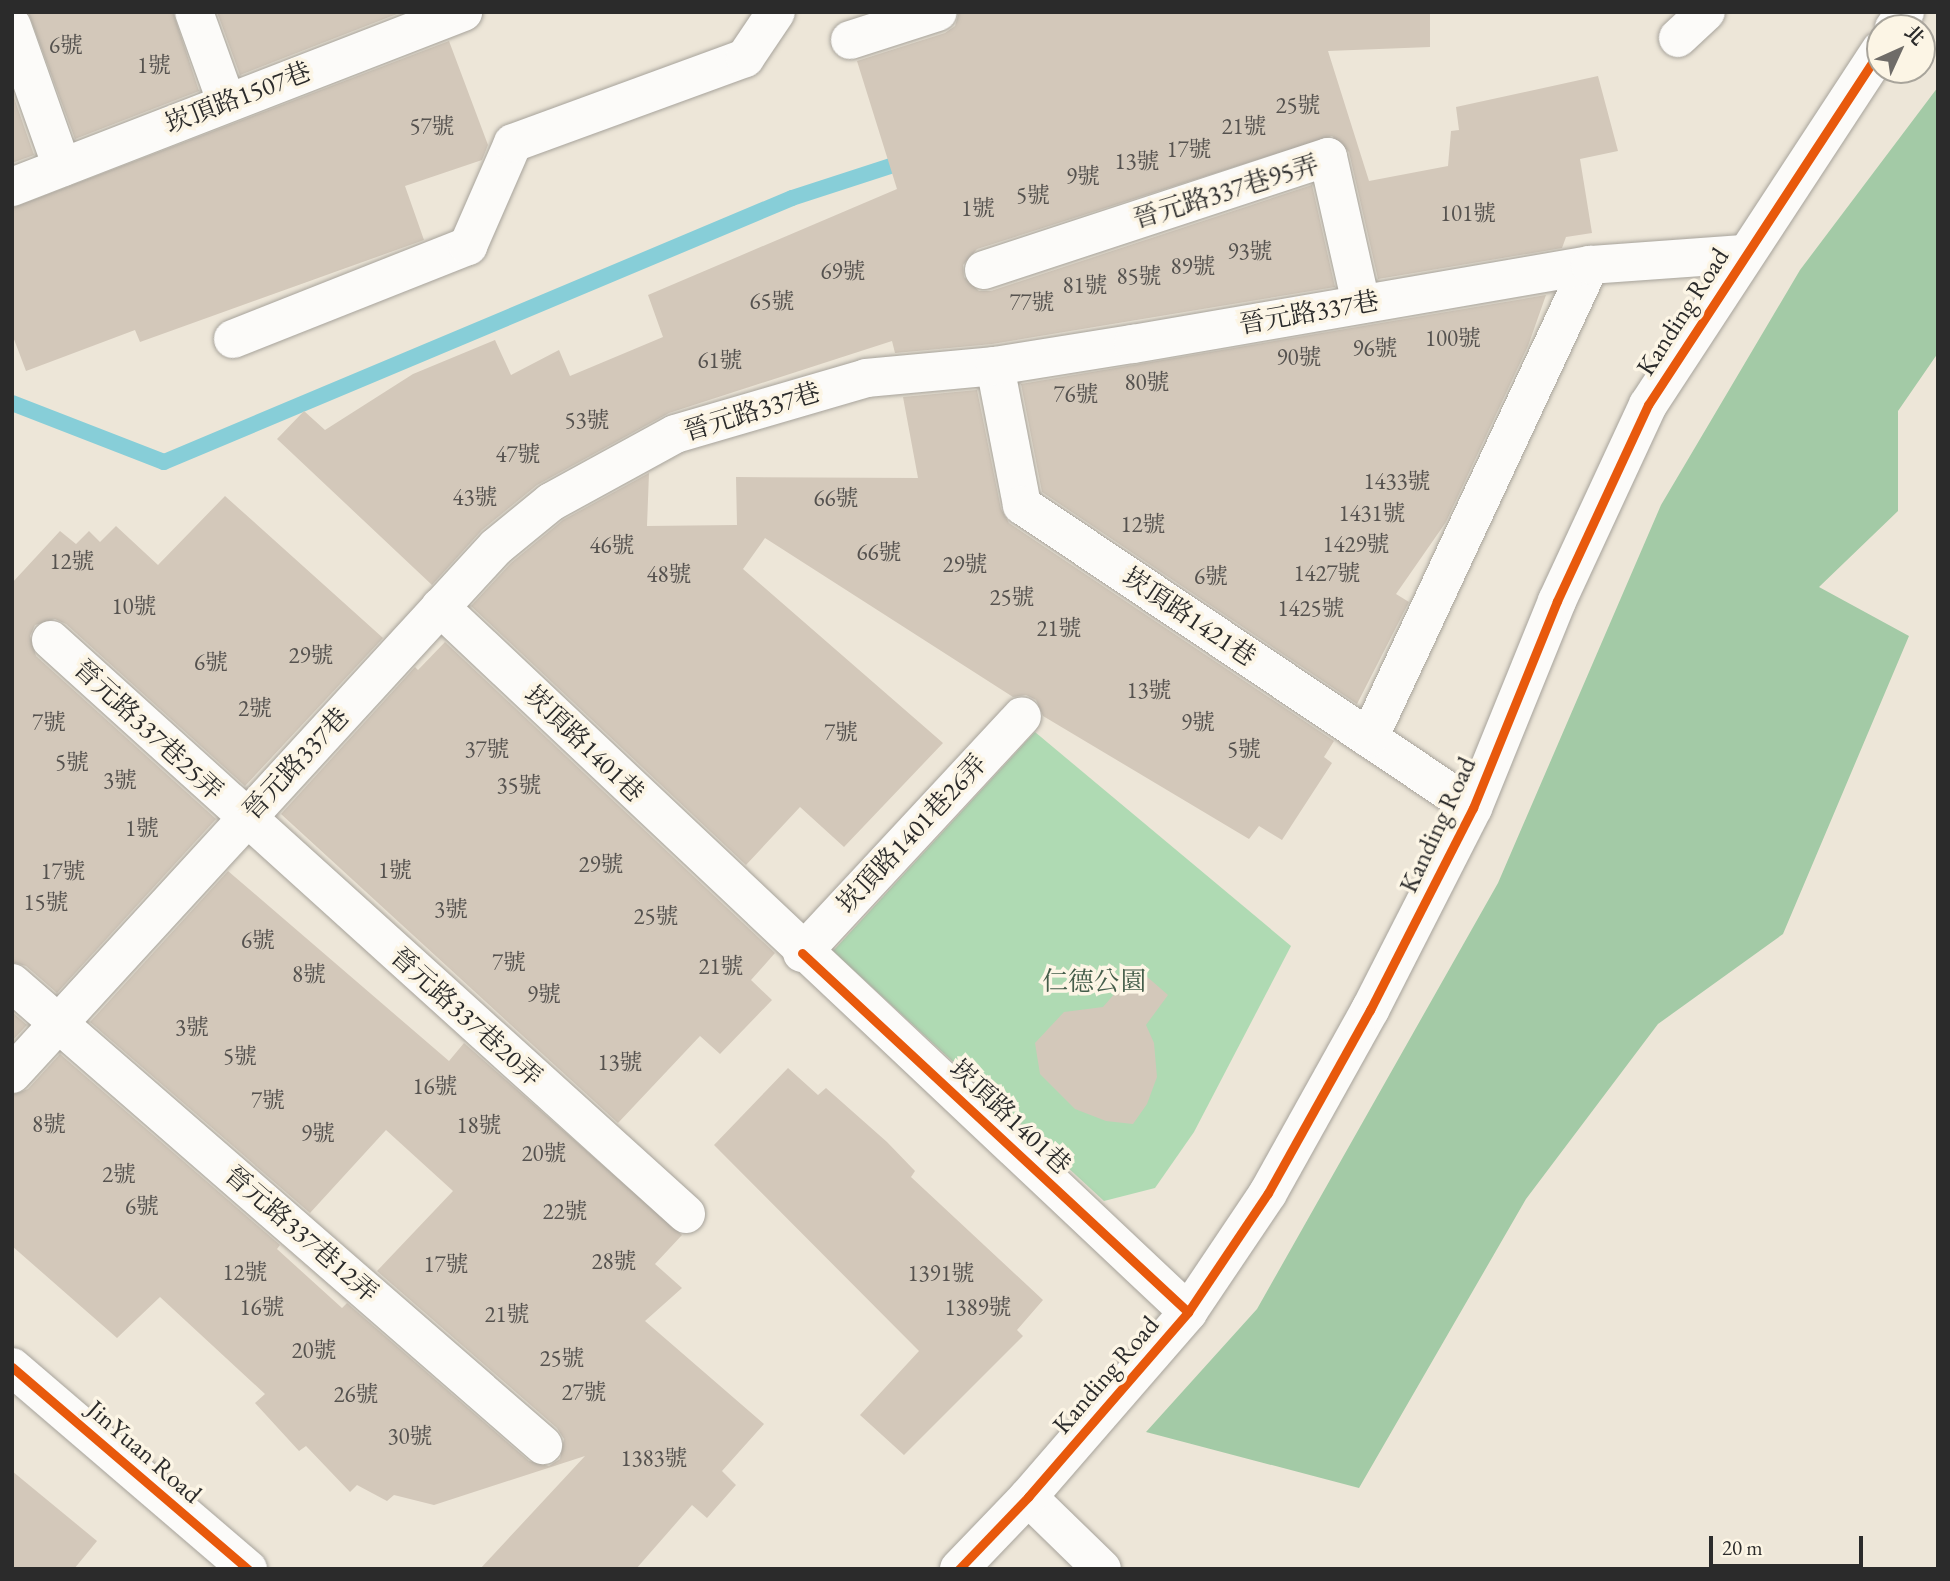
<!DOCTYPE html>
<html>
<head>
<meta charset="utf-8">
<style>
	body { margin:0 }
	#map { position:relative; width:1950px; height:1581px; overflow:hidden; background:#ede6d8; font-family:"EB Garamond","Noto Serif TC",serif }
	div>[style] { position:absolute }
	.green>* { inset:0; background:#afdab3 }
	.forest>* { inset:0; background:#a3caa6 }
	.stream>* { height:16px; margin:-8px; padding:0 8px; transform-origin:8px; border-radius:8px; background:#87ced8 }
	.building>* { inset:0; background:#d3c8ba }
	.roads { filter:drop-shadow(0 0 2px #a7a39b) drop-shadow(0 0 2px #a7a39b) }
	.minor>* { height:38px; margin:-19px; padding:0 19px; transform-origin:19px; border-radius:19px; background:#fcfbf9 }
	.cycleway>* { height:9px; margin:-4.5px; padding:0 4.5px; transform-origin:4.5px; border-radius:4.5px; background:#e8590c }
	span { translate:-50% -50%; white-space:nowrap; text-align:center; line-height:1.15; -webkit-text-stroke:7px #fcf5e5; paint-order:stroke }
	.number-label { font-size:23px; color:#55524f }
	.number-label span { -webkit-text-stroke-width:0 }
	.street-label { font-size:26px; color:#2b2b2b }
	.park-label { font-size:26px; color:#445d4a }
	.frame { position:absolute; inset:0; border:14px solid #2b2b2b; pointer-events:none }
	.north { position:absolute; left:1866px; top:14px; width:70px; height:70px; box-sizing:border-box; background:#fcf5e5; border:2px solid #a8a49b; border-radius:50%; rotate:45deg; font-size:19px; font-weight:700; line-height:28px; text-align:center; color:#2b2b2b }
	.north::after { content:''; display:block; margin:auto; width:24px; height:32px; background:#6f6c68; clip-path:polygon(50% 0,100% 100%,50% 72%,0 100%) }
	.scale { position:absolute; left:1709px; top:1536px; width:154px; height:32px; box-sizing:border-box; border:4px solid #2b2b2b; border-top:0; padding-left:9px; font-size:21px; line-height:24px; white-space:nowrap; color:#2b2b2b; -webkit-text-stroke:5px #fcf5e5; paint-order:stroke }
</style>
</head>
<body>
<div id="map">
	<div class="green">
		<div style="clip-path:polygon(1035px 732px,1291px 946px,1194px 1132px,1155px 1188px,1104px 1201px,833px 951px)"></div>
	</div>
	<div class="forest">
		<div style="clip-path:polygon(1938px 87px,1938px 353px,1898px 411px,1898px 511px,1819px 587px,1909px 636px,1783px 934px,1658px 1024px,1526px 1199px,1359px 1488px,1146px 1432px,1257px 1309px,1498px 883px,1661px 505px,1800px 270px)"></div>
	</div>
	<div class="stream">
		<div style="left:12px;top:403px;width:163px;rotate:21.2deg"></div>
		<div style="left:164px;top:462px;width:681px;rotate:-22.8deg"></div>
		<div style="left:792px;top:198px;width:123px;rotate:-18deg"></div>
	</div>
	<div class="building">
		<div style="clip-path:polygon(28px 12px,173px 12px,199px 91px,75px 139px)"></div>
		<div style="clip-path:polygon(217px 12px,402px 12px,240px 75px)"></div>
		<div style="clip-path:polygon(959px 12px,1430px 12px,1430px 47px,1328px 51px,1369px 181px,1448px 166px,1451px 131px,1459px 130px,1456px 107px,1598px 76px,1618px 151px,1580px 159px,1592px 233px,1566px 237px,1562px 248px,1378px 279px,1349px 152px,1332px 136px,977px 249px,963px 265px,964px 277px,979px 291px,991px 291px,1312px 185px,1335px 287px,992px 344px,895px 353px,892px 341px,669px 413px,537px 485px,482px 530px,432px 585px,277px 439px,304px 411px,325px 430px,413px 374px,495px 340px,511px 375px,559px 350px,570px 376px,663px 337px,648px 295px,897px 189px,857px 61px,945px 33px,955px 26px)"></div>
		<div style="clip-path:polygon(449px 41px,488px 145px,482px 160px,405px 186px,424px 240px,140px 342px,135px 330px,26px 371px,12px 334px,12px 208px)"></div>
		<div style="clip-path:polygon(12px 92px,34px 155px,12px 163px)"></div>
		<div style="clip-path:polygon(1546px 295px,1528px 346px,1446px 522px,1396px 594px,1409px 602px,1357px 704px,1042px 492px,1021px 384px)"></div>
		<div style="clip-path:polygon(977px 390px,1001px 509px,1009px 523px,1334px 741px,1324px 757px,1332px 763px,1282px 840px,1259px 826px,1249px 839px,1043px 716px,1036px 700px,1026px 695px,1013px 697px,765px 538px,743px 569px,943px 743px,844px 847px,800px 807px,746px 865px,471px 606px,511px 563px,563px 520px,649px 473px,647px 526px,737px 525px,736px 477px,918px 478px,903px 397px)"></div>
		<div style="clip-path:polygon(225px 496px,383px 638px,245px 786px,66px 624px,55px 619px,35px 625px,30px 636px,36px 656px,216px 819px,57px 993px,26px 966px,12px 962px,12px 583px,60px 531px,76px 544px,89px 531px,100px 542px,116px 526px,158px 565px)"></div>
		<div style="clip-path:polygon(445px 642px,775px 953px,751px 980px,772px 1000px,720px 1054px,700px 1036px,618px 1123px,281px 814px,415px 667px,418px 670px)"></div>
		<div style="clip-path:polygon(228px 871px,449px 1061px,464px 1043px,682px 1235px,655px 1264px,682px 1288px,645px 1321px,764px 1424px,722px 1471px,736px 1485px,707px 1518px,692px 1505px,636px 1569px,480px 1569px,585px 1456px,434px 1505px,394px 1495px,387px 1501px,357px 1485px,350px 1492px,306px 1446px,299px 1451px,255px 1403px,265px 1394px,160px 1297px,117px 1338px,12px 1246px,12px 1095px,28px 1089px,60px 1054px,280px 1245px,277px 1249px,342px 1308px,347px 1303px,529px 1461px,549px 1466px,560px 1459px,564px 1439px,557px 1428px,377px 1271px,453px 1191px,386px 1130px,310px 1213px,90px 1022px)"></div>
		<div style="clip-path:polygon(1137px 968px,1168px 995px,1146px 1025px,1154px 1043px,1157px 1077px,1147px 1104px,1133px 1124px,1106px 1121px,1075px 1109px,1040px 1074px,1035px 1043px,1064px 1012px,1103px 1007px)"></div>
		<div style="clip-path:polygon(12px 1012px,27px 1025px,12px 1041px)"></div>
		<div style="clip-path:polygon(788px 1068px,818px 1095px,826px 1088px,887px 1142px,915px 1171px,911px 1177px,1043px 1300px,1017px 1330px,1023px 1336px,904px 1455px,860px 1415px,919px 1351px,714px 1145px)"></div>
		<div style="clip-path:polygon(12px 1471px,97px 1541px,74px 1569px,12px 1569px)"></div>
	</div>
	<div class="roads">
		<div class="minor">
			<div style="left:194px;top:12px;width:95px;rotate:70.2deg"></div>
			<div style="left:12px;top:26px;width:150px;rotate:70.5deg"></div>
			<div style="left:1894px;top:28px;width:19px;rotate:-55deg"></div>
			<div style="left:1678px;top:38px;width:38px;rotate:-43deg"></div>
			<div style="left:850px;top:40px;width:92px;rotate:-17.7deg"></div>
			<div style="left:12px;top:187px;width:484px;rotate:-21.2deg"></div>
			<div style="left:984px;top:270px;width:362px;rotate:-18.2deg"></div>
			<div style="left:1328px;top:157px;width:150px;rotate:77.3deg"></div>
			<div style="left:233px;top:339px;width:253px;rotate:-21.6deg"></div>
			<div style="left:468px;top:246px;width:112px;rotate:-66.4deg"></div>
			<div style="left:513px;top:143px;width:247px;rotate:-20.1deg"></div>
			<div style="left:745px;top:58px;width:55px;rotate:-56deg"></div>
			<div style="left:995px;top:366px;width:142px;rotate:79deg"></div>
			<div style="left:1022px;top:505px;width:543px;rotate:33.89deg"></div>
			<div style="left:440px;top:607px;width:1028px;rotate:43.3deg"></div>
			<div style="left:51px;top:640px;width:856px;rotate:42.11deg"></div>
			<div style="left:1369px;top:738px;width:522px;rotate:-64.96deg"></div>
			<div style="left:802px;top:953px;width:323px;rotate:-47.1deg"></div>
			<div style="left:12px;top:983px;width:704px;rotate:41.03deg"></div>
			<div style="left:12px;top:1074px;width:716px;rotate:-47.44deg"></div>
			<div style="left:496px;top:547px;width:71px;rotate:-39.3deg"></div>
			<div style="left:551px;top:502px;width:141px;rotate:-28.7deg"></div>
			<div style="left:675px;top:434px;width:199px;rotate:-16.3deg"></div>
			<div style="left:866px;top:378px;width:130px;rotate:-5.3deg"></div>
			<div style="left:995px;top:366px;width:140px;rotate:-9.1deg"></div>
			<div style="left:1133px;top:344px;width:464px;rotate:-9.8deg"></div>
			<div style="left:1590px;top:265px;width:155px;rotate:-4.1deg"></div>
			<div style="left:12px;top:1367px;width:311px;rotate:40.6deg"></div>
			<div style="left:1028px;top:1497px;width:103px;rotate:44.2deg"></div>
			<div style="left:959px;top:1569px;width:100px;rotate:-46.2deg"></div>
			<div style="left:1028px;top:1497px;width:245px;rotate:-49.1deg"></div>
			<div style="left:1188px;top:1312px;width:143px;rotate:-56.1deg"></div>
			<div style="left:1268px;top:1193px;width:210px;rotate:-60.9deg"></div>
			<div style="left:1370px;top:1010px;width:227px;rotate:-63deg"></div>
			<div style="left:1473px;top:808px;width:223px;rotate:-67.9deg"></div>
			<div style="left:1557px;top:601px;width:216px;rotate:-65.1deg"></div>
			<div style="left:1648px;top:405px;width:424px;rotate:-56.8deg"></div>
		</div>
	</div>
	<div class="cycleway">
		<div style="left:802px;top:953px;width:527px;rotate:42.92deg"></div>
		<div style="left:12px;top:1367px;width:311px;rotate:40.6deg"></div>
		<div style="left:959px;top:1569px;width:100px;rotate:-46.2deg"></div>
		<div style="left:1028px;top:1497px;width:245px;rotate:-49.1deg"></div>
		<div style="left:1188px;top:1312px;width:143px;rotate:-56.1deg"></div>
		<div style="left:1268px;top:1193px;width:210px;rotate:-60.9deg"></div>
		<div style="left:1370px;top:1010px;width:227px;rotate:-63deg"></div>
		<div style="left:1473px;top:808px;width:223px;rotate:-67.9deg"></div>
		<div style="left:1557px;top:601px;width:216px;rotate:-65.1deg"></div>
		<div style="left:1648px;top:405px;width:424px;rotate:-56.8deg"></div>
	</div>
	<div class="number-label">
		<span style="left:66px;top:45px">6號</span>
		<span style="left:154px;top:65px">1號</span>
		<span style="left:1298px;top:105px">25號</span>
		<span style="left:432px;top:126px">57號</span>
		<span style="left:1244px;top:126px">21號</span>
		<span style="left:1189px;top:149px">17號</span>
		<span style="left:1137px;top:161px">13號</span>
		<span style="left:1083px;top:176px">9號</span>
		<span style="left:1033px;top:195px">5號</span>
		<span style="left:978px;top:208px">1號</span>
		<span style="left:1468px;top:213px">101號</span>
		<span style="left:1250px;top:251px">93號</span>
		<span style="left:1193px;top:266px">89號</span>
		<span style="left:843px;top:271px">69號</span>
		<span style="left:1139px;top:276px">85號</span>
		<span style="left:1085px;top:285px">81號</span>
		<span style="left:772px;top:301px">65號</span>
		<span style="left:1032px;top:302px">77號</span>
		<span style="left:1453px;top:338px">100號</span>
		<span style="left:1375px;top:348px">96號</span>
		<span style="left:1299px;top:357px">90號</span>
		<span style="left:720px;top:360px">61號</span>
		<span style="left:1147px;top:382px">80號</span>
		<span style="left:1076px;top:394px">76號</span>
		<span style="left:587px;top:420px">53號</span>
		<span style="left:518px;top:454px">47號</span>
		<span style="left:1397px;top:481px">1433號</span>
		<span style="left:475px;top:497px">43號</span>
		<span style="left:836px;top:498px">66號</span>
		<span style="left:1372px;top:513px">1431號</span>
		<span style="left:1143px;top:524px">12號</span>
		<span style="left:1356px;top:544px">1429號</span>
		<span style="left:612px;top:545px">46號</span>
		<span style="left:879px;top:552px">66號</span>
		<span style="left:72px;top:561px">12號</span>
		<span style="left:965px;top:564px">29號</span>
		<span style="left:1327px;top:573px">1427號</span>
		<span style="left:669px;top:574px">48號</span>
		<span style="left:1211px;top:576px">6號</span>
		<span style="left:1012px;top:597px">25號</span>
		<span style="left:134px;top:606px">10號</span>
		<span style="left:1311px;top:608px">1425號</span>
		<span style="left:1059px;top:628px">21號</span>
		<span style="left:311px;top:655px">29號</span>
		<span style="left:211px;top:662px">6號</span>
		<span style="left:1149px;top:690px">13號</span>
		<span style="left:255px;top:708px">2號</span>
		<span style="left:49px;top:722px">7號</span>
		<span style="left:1198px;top:722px">9號</span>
		<span style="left:841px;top:732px">7號</span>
		<span style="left:487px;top:749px">37號</span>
		<span style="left:1244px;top:749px">5號</span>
		<span style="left:72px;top:762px">5號</span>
		<span style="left:120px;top:780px">3號</span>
		<span style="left:519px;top:785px">35號</span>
		<span style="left:142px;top:828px">1號</span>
		<span style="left:601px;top:864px">29號</span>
		<span style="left:395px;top:870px">1號</span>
		<span style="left:63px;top:871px">17號</span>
		<span style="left:46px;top:902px">15號</span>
		<span style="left:451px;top:909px">3號</span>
		<span style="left:656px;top:916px">25號</span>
		<span style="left:258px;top:940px">6號</span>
		<span style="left:509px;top:962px">7號</span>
		<span style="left:721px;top:966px">21號</span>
		<span style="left:309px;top:974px">8號</span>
		<span style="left:544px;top:994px">9號</span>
		<span style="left:192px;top:1027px">3號</span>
		<span style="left:240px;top:1056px">5號</span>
		<span style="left:620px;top:1062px">13號</span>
		<span style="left:435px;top:1086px">16號</span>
		<span style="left:268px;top:1100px">7號</span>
		<span style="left:49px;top:1124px">8號</span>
		<span style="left:479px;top:1125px">18號</span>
		<span style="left:318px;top:1133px">9號</span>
		<span style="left:544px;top:1153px">20號</span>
		<span style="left:119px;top:1174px">2號</span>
		<span style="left:142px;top:1206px">6號</span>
		<span style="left:565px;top:1211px">22號</span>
		<span style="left:614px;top:1261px">28號</span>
		<span style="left:446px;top:1264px">17號</span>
		<span style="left:245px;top:1272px">12號</span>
		<span style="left:941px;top:1273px">1391號</span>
		<span style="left:262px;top:1307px">16號</span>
		<span style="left:978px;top:1307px">1389號</span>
		<span style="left:507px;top:1314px">21號</span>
		<span style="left:314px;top:1350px">20號</span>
		<span style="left:562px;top:1358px">25號</span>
		<span style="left:584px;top:1392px">27號</span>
		<span style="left:356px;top:1394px">26號</span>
		<span style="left:410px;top:1436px">30號</span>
		<span style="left:654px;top:1458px">1383號</span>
	</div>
	<div class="street-label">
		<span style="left:238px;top:98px;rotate:-21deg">崁頂路1507巷</span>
		<span style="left:1226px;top:192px;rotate:-17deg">晉元路337巷95弄</span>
		<span style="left:1683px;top:312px;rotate:-57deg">Kanding Road</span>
		<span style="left:1309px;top:313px;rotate:-10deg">晉元路337巷</span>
		<span style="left:752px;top:412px;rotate:-17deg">晉元路337巷</span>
		<span style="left:1189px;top:617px;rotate:34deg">崁頂路1421巷</span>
		<span style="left:148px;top:730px;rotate:43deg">晉元路337巷25弄</span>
		<span style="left:584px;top:744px;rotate:44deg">崁頂路1401巷</span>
		<span style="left:296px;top:764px;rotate:-47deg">晉元路337巷</span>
		<span style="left:1438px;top:825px;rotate:-65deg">Kanding Road</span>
		<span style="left:912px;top:834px;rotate:-47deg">崁頂路1401巷26弄</span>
		<span style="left:466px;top:1017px;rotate:42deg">晉元路337巷20弄</span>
		<span style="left:1010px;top:1117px;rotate:43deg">崁頂路1401巷</span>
		<span style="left:301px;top:1234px;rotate:41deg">晉元路337巷12弄</span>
		<span style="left:1106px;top:1375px;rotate:-49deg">Kanding Road</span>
		<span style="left:144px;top:1452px;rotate:41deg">JinYuan Road</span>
	</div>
	<div class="park-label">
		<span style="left:1094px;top:982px">仁德公園</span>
	</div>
	<div class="frame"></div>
	<div class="north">北</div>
	<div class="scale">20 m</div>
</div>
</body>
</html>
